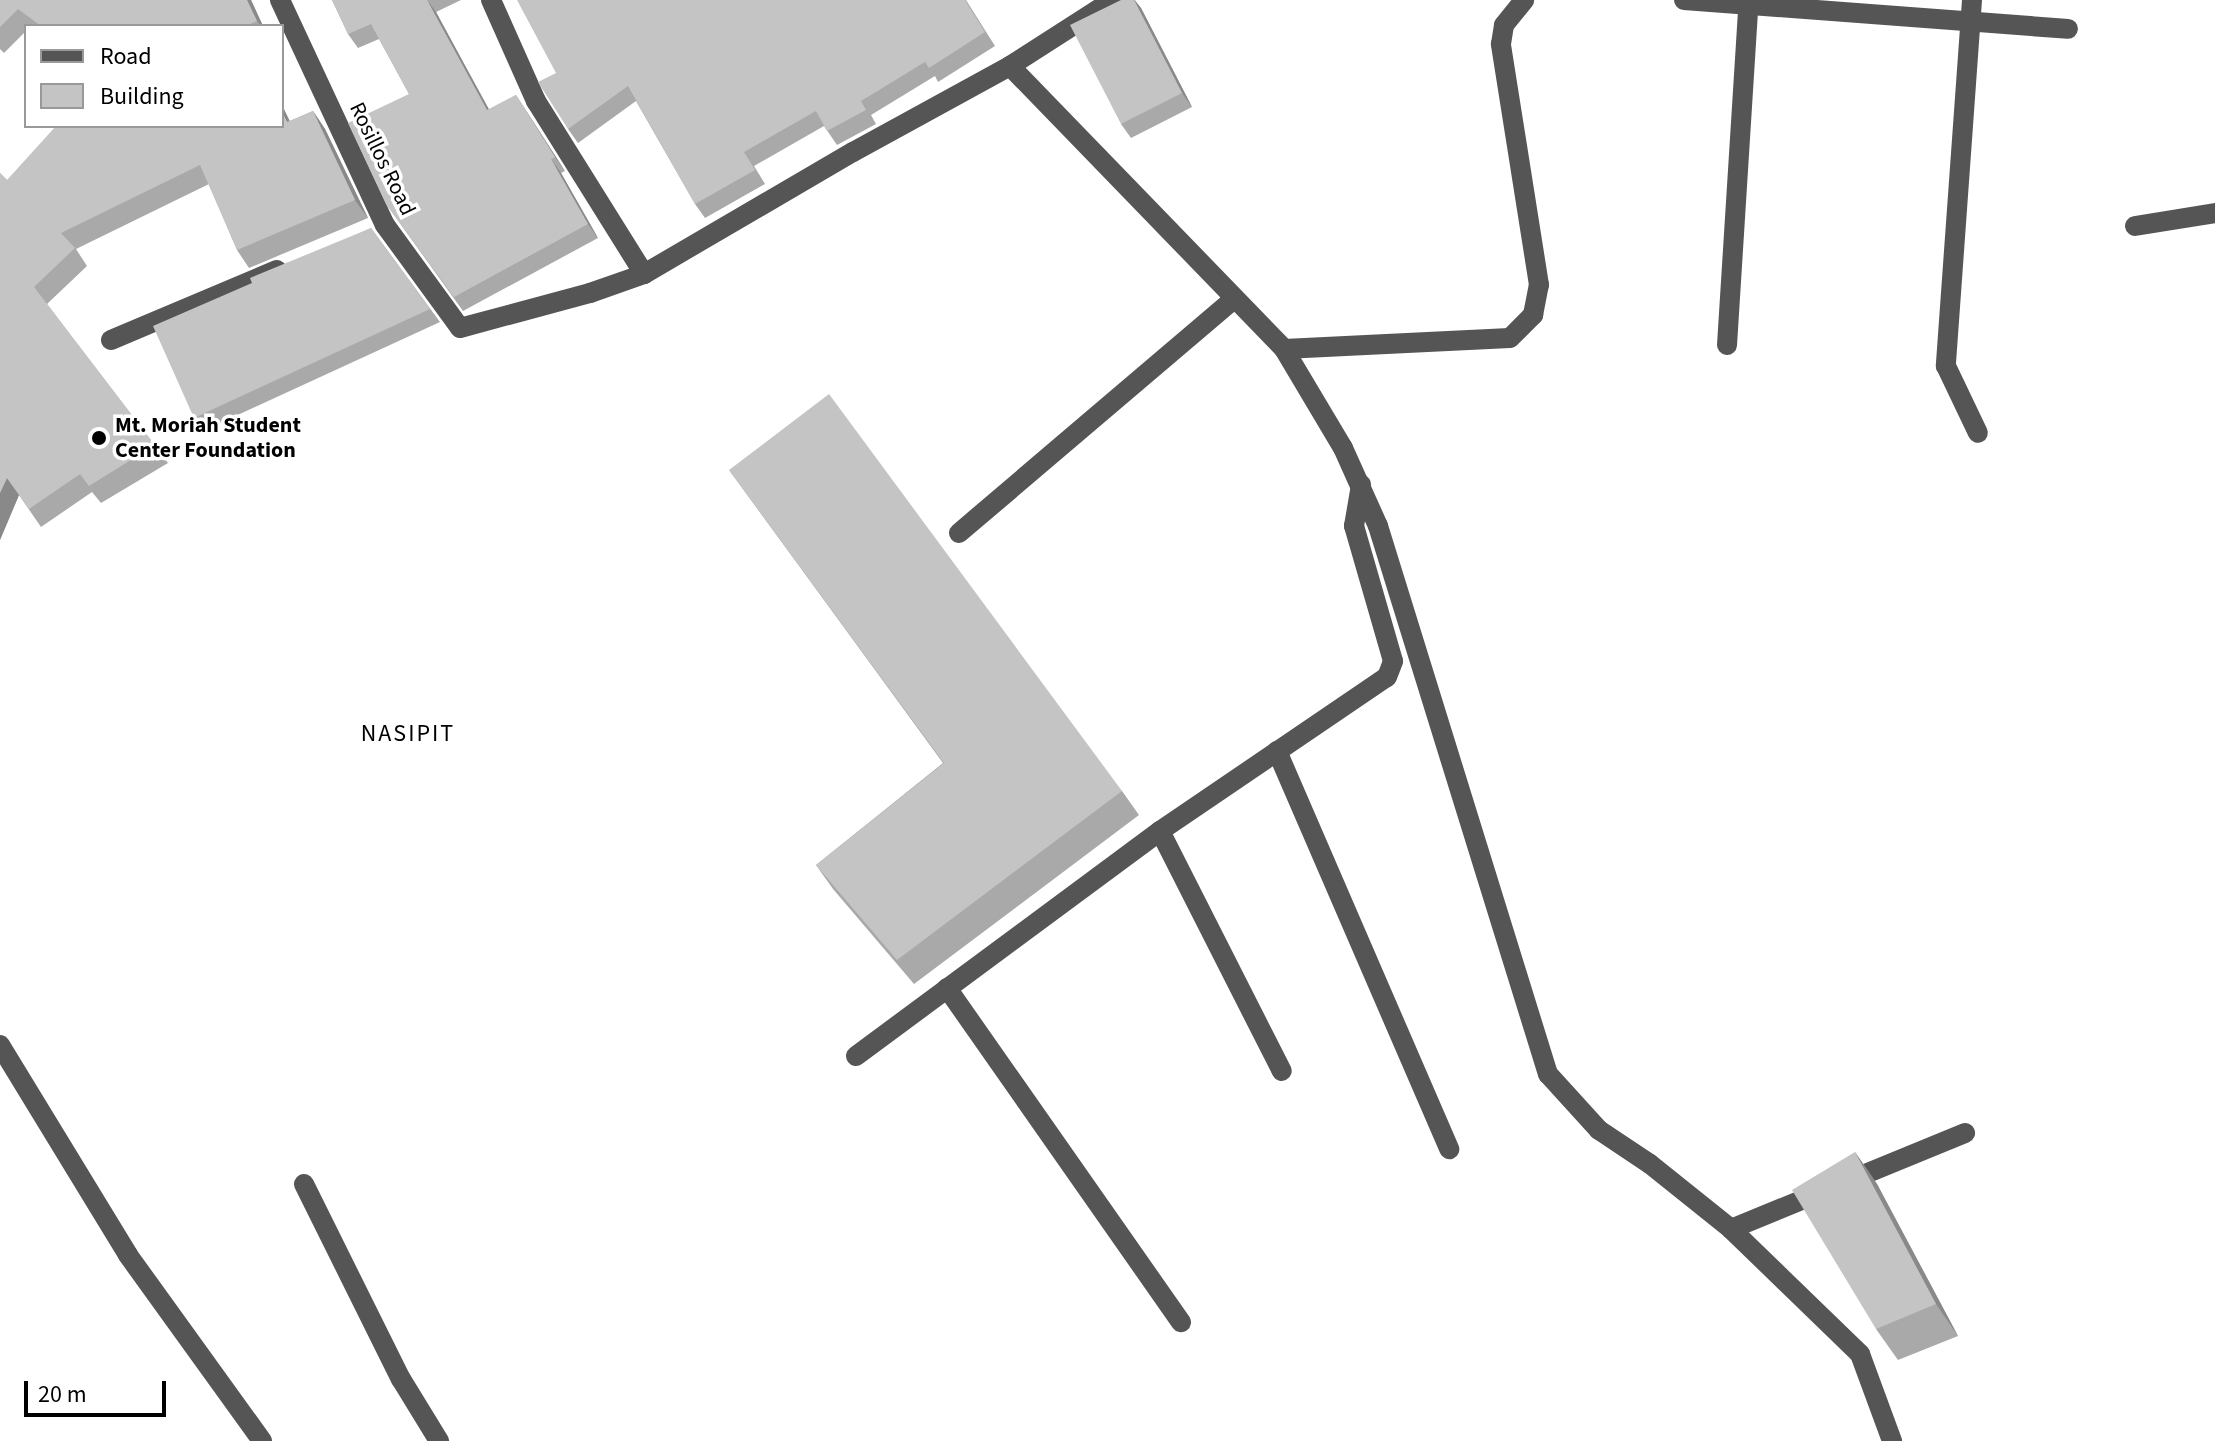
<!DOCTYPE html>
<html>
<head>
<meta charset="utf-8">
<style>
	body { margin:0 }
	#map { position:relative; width:2215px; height:1441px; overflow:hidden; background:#fff; font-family:"Source Sans 3",sans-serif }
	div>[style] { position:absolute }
	.minor>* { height:20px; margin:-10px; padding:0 10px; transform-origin:10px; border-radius:10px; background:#555 }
	.wall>* { inset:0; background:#a9a9a9 }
	.shaded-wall>* { inset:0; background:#898989 }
	.building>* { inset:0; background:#c4c4c4 }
	.dots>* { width:22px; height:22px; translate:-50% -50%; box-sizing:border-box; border:4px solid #fff; border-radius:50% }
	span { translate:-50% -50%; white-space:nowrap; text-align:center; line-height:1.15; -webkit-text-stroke:7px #fff; paint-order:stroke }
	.street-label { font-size:22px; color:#000 }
	.poi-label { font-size:22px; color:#000; font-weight:700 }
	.left { translate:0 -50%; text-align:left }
	.neighbourhood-label { font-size:24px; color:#000; letter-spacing:2px }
	.legend { position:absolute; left:24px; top:24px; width:260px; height:104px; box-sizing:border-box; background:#fff; border:2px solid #999; margin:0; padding:10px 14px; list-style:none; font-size:24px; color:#000 }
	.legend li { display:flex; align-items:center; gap:16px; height:40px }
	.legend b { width:40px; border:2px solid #999 }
	.scale { position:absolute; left:24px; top:1381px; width:142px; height:36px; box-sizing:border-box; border:4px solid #000; border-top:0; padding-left:10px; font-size:24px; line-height:28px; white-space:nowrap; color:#000; -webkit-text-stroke:6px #fff; paint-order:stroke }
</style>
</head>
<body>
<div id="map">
	<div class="minor">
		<div style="left:280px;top:0;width:248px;rotate:65deg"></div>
		<div style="left:385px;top:225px;width:127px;rotate:53.9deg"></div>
		<div style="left:460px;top:328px;width:135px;rotate:-15.1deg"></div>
		<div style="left:590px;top:293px;width:57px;rotate:-19.4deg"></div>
		<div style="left:644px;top:274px;width:242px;rotate:-30.3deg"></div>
		<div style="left:853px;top:152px;width:179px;rotate:-28.7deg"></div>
		<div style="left:1010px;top:66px;width:122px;rotate:-32.7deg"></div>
		<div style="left:491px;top:0;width:111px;rotate:66deg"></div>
		<div style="left:536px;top:101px;width:204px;rotate:58deg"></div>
		<div style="left:1684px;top:0;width:385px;rotate:4.3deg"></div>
		<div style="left:1972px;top:0;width:367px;rotate:94.1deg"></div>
		<div style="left:1946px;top:366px;width:74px;rotate:64.5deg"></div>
		<div style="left:1010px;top:66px;width:394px;rotate:45.9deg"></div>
		<div style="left:1284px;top:349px;width:115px;rotate:59.2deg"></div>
		<div style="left:1343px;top:448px;width:85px;rotate:65.8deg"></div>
		<div style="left:1378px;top:526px;width:574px;rotate:72.77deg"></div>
		<div style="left:1548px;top:1074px;width:76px;rotate:47.7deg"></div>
		<div style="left:1599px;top:1130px;width:61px;rotate:33.7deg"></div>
		<div style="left:1650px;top:1164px;width:104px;rotate:38.7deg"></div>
		<div style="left:1731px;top:1229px;width:180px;rotate:44.1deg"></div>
		<div style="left:1860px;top:1354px;width:93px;rotate:69.8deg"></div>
		<div style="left:2135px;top:226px;width:81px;rotate:-9.2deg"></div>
		<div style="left:111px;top:340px;width:180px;rotate:-22.9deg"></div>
		<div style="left:1727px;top:345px;width:346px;rotate:-86.4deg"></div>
		<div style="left:1284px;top:349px;width:226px;rotate:-2.8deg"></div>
		<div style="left:1510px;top:338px;width:33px;rotate:-45deg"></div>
		<div style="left:1533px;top:315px;width:31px;rotate:-79deg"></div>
		<div style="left:1539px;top:285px;width:244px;rotate:-99deg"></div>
		<div style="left:1501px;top:44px;width:19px;rotate:-81deg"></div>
		<div style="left:1504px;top:25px;width:32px;rotate:-51deg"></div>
		<div style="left:959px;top:533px;width:362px;rotate:-40.4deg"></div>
		<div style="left:1277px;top:751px;width:434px;rotate:66.6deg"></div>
		<div style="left:1160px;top:831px;width:269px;rotate:63.1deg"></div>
		<div style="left:947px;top:988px;width:408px;rotate:55deg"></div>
		<div style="left:0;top:1045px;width:246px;rotate:58.6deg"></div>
		<div style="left:128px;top:1255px;width:229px;rotate:54.2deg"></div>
		<div style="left:856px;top:1056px;width:378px;rotate:-36.5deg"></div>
		<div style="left:1160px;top:831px;width:274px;rotate:-34.2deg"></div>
		<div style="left:1387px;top:677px;width:17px;rotate:-69deg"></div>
		<div style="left:1393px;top:661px;width:141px;rotate:-106.1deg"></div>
		<div style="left:1354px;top:526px;width:42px;rotate:-80.3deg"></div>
		<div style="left:304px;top:1184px;width:218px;rotate:63.6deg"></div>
		<div style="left:401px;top:1379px;width:73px;rotate:58.5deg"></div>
		<div style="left:1731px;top:1229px;width:253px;rotate:-22.3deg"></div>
	</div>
	<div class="wall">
		<div style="clip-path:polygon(0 0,251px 0,263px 26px,26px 26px,26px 31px,4px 53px,0 49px)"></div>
		<div style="clip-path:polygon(332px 0,461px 0,436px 12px,488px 110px,516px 95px,565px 171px,561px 173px,598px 238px,463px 311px,386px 204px,409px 94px,379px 39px,358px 48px,348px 34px)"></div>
		<div style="clip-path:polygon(966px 0,995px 46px,938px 82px,935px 76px,871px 115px,876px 124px,837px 145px,824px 126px,754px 166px,765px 184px,705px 218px,695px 204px,636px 101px,578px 143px,568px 129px,556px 73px)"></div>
		<div style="clip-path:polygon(1121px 0,1135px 0,1141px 8px,1192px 107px,1131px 138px,1121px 124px)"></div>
		<div style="clip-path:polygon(313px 111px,325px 129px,368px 218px,249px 268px,237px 250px,209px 184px,76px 249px,87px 266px,47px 304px,168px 463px,101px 503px,92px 492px,41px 527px,19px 495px,0 540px,0 173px,7px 180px,290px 121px)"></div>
		<div style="clip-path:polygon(371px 228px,440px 322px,203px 431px,194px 418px,252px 283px)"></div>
		<div style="clip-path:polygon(729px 470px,1122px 791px,1139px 815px,914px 984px,833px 889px,816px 865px,943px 763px)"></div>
		<div style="clip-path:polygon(1855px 1152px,1877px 1184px,1958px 1336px,1898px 1360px,1876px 1329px)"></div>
	</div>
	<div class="shaded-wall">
		<div style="clip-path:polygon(247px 0,251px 0,263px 26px,261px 26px,257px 21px)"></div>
		<div style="clip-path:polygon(427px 0,436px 12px,497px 124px,487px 110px)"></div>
		<div style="clip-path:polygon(1134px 0,1141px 8px,1192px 107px,1182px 93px)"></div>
		<div style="clip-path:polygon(516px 95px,525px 109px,565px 171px,555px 157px)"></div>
		<div style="clip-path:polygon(282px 105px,299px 140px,287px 122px,282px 113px)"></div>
		<div style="clip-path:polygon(313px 111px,325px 129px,368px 218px,355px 200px)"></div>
		<div style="clip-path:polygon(551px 159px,561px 173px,598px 238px,588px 224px)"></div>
		<div style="clip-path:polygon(7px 478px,19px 495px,0 540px,0 493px)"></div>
		<div style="clip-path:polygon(1855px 1152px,1877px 1184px,1958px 1336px,1936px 1304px)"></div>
	</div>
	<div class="building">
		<div style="clip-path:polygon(0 0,247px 0,257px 21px,245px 26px,41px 26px,18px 9px,0 27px)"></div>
		<div style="clip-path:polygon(332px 0,427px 0,487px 110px,516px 95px,555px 157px,551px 159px,588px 224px,454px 297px,386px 204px,348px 123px,409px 94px,371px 24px,348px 34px)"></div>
		<div style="clip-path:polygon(517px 0,965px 0,985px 32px,929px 68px,925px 62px,861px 101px,866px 110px,827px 131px,816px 111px,744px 152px,755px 170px,695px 204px,628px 86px,568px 129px,538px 82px,556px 73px)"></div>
		<div style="clip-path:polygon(1121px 0,1134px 0,1182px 93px,1121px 124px,1070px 25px)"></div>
		<div style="clip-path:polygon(313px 111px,355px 200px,237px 250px,200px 165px,61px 233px,75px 248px,34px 287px,155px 445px,89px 486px,80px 474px,29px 509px,7px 478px,0 493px,0 173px,7px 180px,56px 126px,282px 126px,282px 113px,287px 122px)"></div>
		<div style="clip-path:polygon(371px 228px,430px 309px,194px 418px,153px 326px,252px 283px,250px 278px)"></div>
		<div style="clip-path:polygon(829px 394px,1122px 791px,897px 960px,816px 865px,944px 763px,729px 470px)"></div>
		<div style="clip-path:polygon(1855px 1152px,1936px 1304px,1876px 1329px,1792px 1190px)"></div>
	</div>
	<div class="dots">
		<div style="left:99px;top:438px;background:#000"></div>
	</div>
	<div class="street-label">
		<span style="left:382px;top:159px;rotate:64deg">Rosillos Road</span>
	</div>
	<div class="poi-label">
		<span class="left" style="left:115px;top:438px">Mt. Moriah Student<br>Center Foundation</span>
	</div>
	<div class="neighbourhood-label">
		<span style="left:408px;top:734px">NASIPIT</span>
	</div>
	<ul class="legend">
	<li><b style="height:10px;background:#555"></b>Road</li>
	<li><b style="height:22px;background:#c4c4c4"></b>Building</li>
	</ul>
	<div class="scale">20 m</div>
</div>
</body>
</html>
